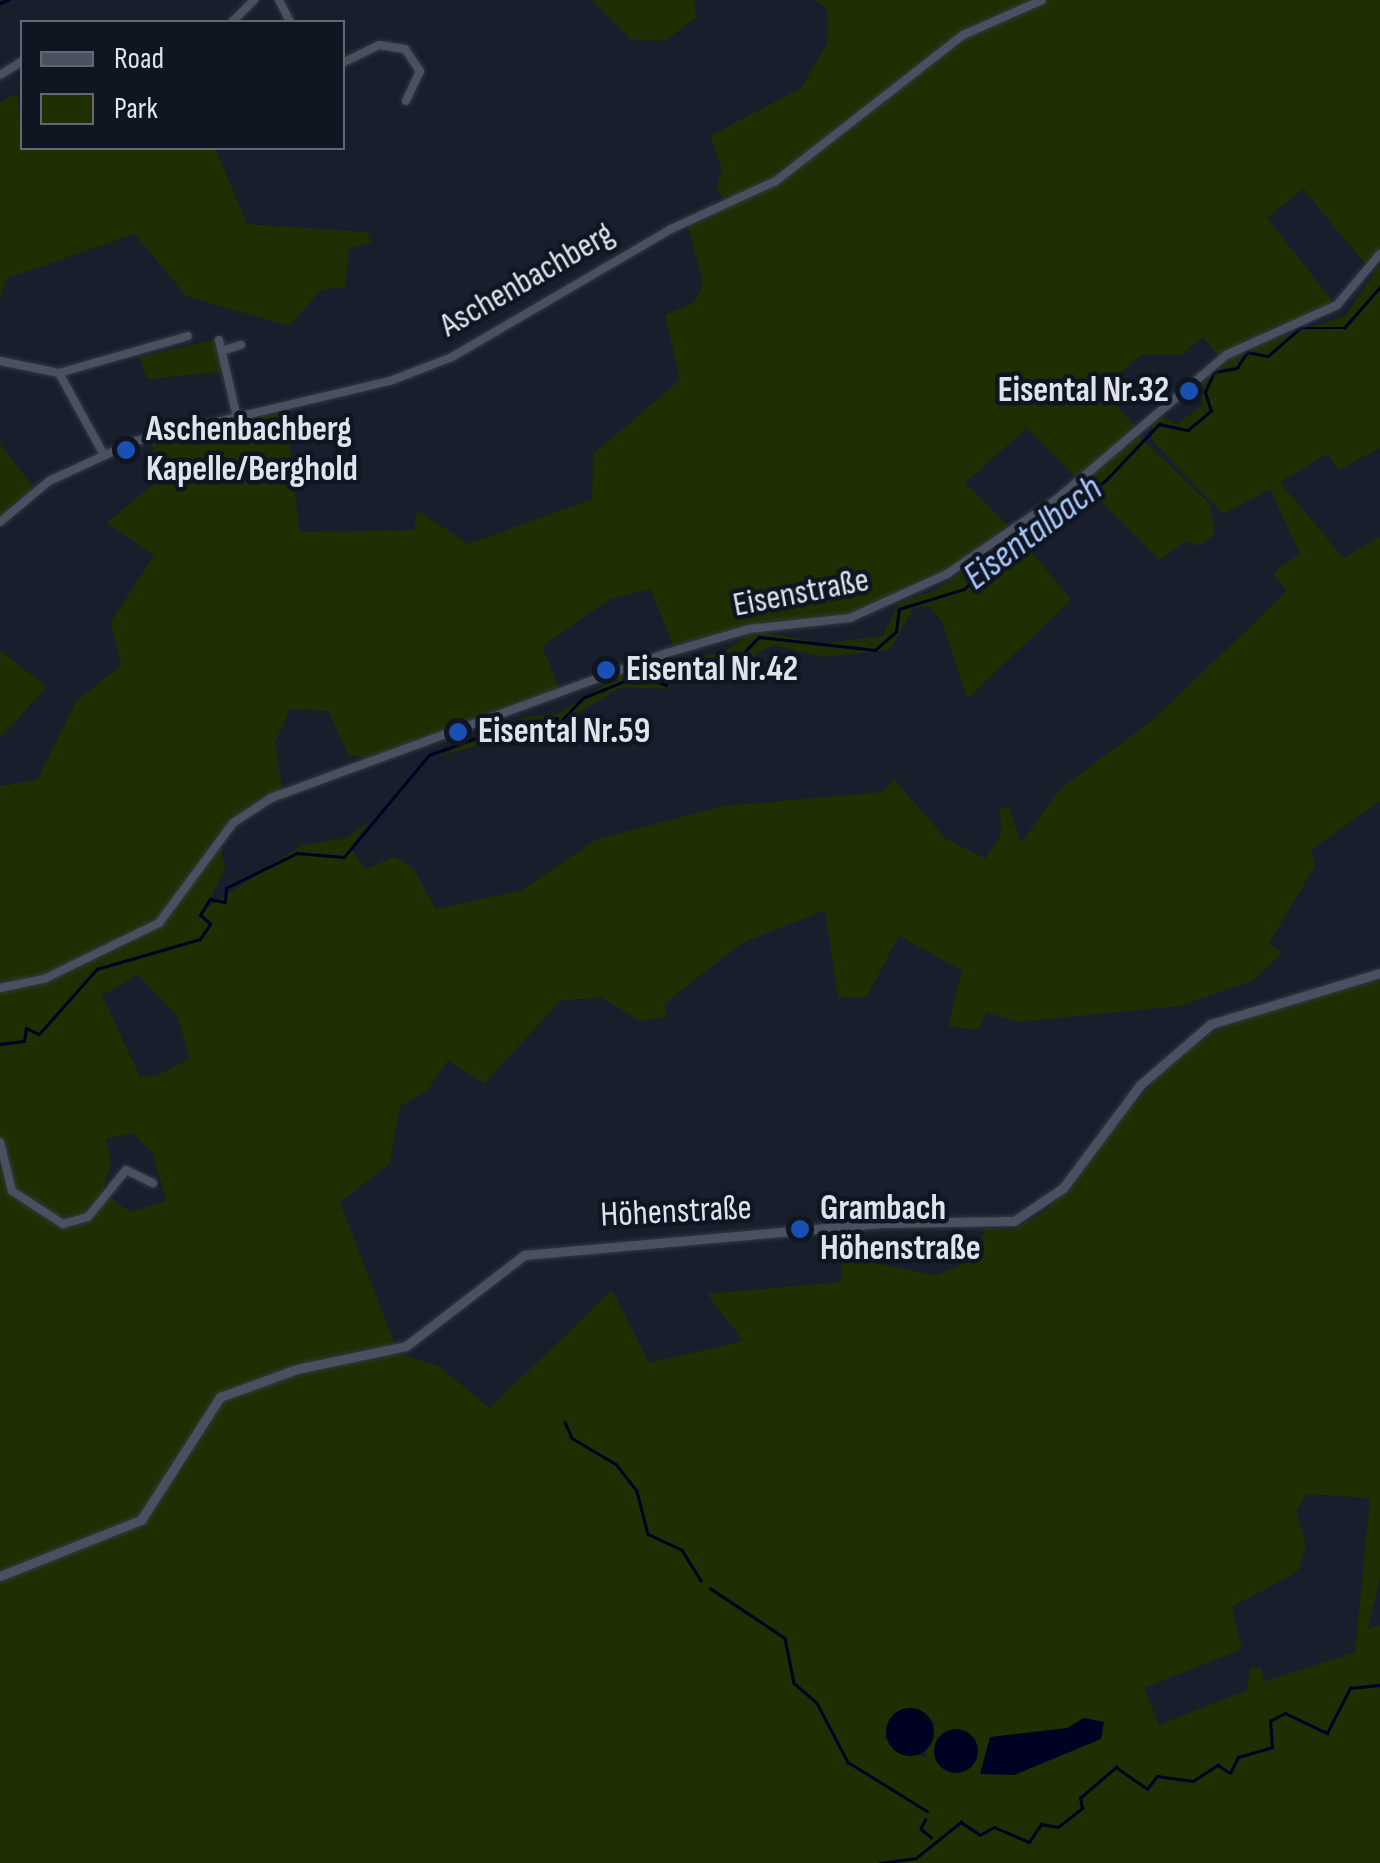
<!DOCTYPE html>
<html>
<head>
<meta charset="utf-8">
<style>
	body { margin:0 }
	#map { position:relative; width:1380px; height:1863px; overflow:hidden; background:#181e2b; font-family:"Sofia Sans Condensed",sans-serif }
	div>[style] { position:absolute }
	.green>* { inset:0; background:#1e3001 }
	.water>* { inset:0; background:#000224 }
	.round { border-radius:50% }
	.stream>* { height:2.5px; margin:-1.25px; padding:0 1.25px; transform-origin:1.25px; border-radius:1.25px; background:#000224 }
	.roads { filter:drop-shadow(0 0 2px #343843) drop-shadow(0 0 2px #343843) }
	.minor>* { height:8px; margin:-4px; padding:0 4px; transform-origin:4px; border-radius:4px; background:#49505f }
	.tertiary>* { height:9px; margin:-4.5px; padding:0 4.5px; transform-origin:4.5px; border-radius:4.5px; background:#49505f }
	.dots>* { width:28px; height:28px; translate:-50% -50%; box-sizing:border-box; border:5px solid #0f1521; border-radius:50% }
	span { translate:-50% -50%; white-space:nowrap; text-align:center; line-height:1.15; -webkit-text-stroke:9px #0f1521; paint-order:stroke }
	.street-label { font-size:35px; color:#dee3ec }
	.poi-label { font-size:35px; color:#dee3ec; font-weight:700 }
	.right { translate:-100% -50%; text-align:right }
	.left { translate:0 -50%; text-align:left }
	.water-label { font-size:38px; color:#a9c6fd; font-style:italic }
	.legend { position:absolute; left:20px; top:20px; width:325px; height:130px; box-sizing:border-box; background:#0f1521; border:2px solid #626772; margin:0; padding:12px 18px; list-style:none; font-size:30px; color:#dee3ec }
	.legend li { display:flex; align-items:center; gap:20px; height:50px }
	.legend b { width:50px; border:2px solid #626772 }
</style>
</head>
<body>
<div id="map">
	<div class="green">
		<div style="clip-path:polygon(592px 0,695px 0,696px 18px,664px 41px,632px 40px)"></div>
		<div style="clip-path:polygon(evenodd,815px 0,1380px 0,1380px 249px,1367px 266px,1303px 189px,1267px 218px,1334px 303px,1220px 358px,1203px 337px,1181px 355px,1142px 355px,1121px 372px,1134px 389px,1116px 405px,1135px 426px,1078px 479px,1027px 428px,965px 483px,1010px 528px,947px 571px,848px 616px,675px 649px,650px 589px,610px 599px,542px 646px,561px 691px,372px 758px,349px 755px,328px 711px,290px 709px,275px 742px,282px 788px,229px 824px,219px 840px,225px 868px,205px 909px,302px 845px,347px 838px,369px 821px,351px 848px,365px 869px,394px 857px,413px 868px,436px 909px,522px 890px,597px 839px,724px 806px,883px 792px,894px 779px,945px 838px,985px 859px,1001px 834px,1000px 809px,1009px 807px,1021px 843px,1060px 789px,1154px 719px,1287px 591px,1273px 573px,1300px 553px,1270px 489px,1223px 514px,1152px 440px,1152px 424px,1162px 416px,1176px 424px,1202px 406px,1202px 381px,1236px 352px,1345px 316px,1380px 265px,1380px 448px,1339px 470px,1327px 454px,1280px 482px,1343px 558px,1380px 537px,1380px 801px,1311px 850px,1315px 866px,1269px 943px,1282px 953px,1254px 980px,1180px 1006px,1016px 1022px,987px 1012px,978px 1030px,948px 1026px,962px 970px,899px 936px,866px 998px,838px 998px,825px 910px,742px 943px,664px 1004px,667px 1017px,640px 1021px,602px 998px,561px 1000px,484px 1084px,448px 1060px,428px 1090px,400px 1106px,390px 1163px,340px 1202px,398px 1353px,438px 1366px,490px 1408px,612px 1290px,649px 1363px,743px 1341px,707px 1294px,840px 1282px,843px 1257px,935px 1275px,976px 1259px,985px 1228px,1012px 1230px,1047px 1210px,1161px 1072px,1207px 1036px,1248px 1015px,1380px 980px,1380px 1577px,1368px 1629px,1380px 1625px,1380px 1863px,0 1863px,0 786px,37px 780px,77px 700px,121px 666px,111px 622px,154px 555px,107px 523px,166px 473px,148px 439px,286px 408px,299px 532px,414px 530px,417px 510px,468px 544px,592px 499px,593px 454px,680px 380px,665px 315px,695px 302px,703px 284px,688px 226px,729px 207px,716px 187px,722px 169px,710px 136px,801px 88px,828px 42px,827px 9px,815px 0,138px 975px,177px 1016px,190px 1058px,156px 1076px,140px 1077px,102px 995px,138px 975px,815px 0,132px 1133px,153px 1153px,166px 1201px,130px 1212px,102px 1192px,111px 1164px,106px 1139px,132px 1133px,815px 0,1306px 1494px,1370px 1498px,1355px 1652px,1263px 1682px,1262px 1668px,1250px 1668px,1247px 1690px,1159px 1725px,1144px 1688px,1242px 1649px,1232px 1607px,1298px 1571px,1306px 1545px,1296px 1512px,1306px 1494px,815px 0,904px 1709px,935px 1722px,925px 1758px,883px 1738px,904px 1709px)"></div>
		<div style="clip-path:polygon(17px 93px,22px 148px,215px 148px,247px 224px,366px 232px,372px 242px,349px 249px,345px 288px,322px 289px,289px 326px,186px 296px,135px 234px,7px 278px,0 298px,0 103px)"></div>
		<div style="clip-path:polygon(216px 339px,221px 372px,147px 379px,139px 357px)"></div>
		<div style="clip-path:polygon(1139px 436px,1211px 505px,1214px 535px,1199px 546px,1185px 541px,1160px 560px,1094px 494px,1024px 542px,1071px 600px,967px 699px,942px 621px,930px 607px,914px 607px,890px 650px,823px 657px,773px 645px,721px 673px,689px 671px,666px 689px,622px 687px,560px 723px,440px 756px,520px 718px,560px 713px,620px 675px,724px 652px,754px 631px,824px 643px,883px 636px,899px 603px,937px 589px,1010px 539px)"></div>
		<div style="clip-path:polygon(0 444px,34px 488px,0 518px)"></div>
		<div style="clip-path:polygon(0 650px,47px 687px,0 738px)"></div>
	</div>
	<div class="water">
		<div class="round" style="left:886px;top:1708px;width:48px;height:48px"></div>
		<div style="clip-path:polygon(1084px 1718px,1104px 1722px,1101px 1739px,1014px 1775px,980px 1774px,990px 1737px,1067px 1728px)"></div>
		<div class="round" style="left:934px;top:1729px;width:44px;height:44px"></div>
	</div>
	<div class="stream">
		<div style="left:0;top:3px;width:9px;rotate:-21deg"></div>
		<div style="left:0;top:1044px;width:24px;rotate:-7deg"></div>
		<div style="left:24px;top:1041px;width:13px;rotate:-81deg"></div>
		<div style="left:26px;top:1028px;width:14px;rotate:25deg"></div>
		<div style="left:39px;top:1034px;width:87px;rotate:-48.3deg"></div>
		<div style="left:97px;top:969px;width:107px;rotate:-16.2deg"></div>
		<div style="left:200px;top:939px;width:18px;rotate:-56deg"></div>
		<div style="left:210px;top:924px;width:13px;rotate:-138deg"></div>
		<div style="left:200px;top:915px;width:19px;rotate:-58deg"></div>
		<div style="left:210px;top:899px;width:15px;rotate:11deg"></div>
		<div style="left:225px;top:902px;width:14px;rotate:-86deg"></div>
		<div style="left:226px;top:888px;width:79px;rotate:-26.2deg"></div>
		<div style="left:297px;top:853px;width:47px;rotate:4.9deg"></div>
		<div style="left:344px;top:857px;width:133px;rotate:-50.2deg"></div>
		<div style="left:429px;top:755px;width:73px;rotate:-19.9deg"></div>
		<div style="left:498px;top:730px;width:11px;rotate:38deg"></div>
		<div style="left:507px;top:737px;width:53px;rotate:-20.8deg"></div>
		<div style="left:557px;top:718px;width:7px;rotate:90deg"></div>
		<div style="left:557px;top:725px;width:37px;rotate:-46deg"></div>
		<div style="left:583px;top:698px;width:64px;rotate:-22.1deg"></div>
		<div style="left:642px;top:674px;width:26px;rotate:25deg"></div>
		<div style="left:666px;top:685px;width:24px;rotate:-57deg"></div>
		<div style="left:679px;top:665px;width:51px;rotate:2.2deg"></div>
		<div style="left:730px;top:667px;width:42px;rotate:-46deg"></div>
		<div style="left:759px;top:637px;width:117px;rotate:6.4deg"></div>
		<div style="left:875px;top:650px;width:28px;rotate:-41deg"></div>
		<div style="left:896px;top:632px;width:23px;rotate:-83deg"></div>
		<div style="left:899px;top:609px;width:68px;rotate:-17.1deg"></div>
		<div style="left:964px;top:589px;width:106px;rotate:-41.5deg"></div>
		<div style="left:1043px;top:519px;width:73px;rotate:-31.5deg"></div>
		<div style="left:1105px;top:481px;width:79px;rotate:-46.5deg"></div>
		<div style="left:1159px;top:424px;width:30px;rotate:12deg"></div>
		<div style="left:1188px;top:430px;width:30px;rotate:-40deg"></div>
		<div style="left:1211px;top:411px;width:20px;rotate:-108deg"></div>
		<div style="left:1205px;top:392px;width:22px;rotate:-66deg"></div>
		<div style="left:1214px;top:372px;width:23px;rotate:-10deg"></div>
		<div style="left:1237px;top:368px;width:19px;rotate:-58deg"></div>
		<div style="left:1247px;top:352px;width:21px;rotate:11deg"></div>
		<div style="left:1268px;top:356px;width:43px;rotate:-41.2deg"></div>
		<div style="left:1300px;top:328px;width:44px"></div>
		<div style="left:1344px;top:328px;width:55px;rotate:-48.7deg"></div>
		<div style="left:565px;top:1422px;width:17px;rotate:66deg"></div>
		<div style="left:572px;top:1438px;width:51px;rotate:30.6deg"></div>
		<div style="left:616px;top:1464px;width:34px;rotate:52deg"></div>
		<div style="left:637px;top:1491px;width:44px;rotate:75.7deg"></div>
		<div style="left:648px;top:1534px;width:38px;rotate:25deg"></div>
		<div style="left:682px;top:1550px;width:36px;rotate:58deg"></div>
		<div style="left:710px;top:1588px;width:90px;rotate:33.7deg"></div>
		<div style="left:785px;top:1638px;width:46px;rotate:78.7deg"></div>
		<div style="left:794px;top:1683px;width:30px;rotate:41deg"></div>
		<div style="left:817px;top:1703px;width:67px;rotate:62.3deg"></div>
		<div style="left:848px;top:1762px;width:93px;rotate:31.8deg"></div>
		<div style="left:926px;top:1819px;width:11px;rotate:117deg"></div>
		<div style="left:921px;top:1829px;width:13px;rotate:39deg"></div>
		<div style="left:880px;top:1863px;width:36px;rotate:-8deg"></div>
		<div style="left:916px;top:1858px;width:58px;rotate:-38.7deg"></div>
		<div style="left:961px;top:1822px;width:23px;rotate:34deg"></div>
		<div style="left:980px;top:1835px;width:16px;rotate:-30deg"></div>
		<div style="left:994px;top:1827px;width:38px;rotate:23deg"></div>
		<div style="left:1029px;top:1842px;width:22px;rotate:-56deg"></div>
		<div style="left:1041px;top:1824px;width:17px;rotate:10deg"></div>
		<div style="left:1058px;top:1827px;width:31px;rotate:-38deg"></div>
		<div style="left:1082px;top:1808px;width:10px;rotate:-101deg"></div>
		<div style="left:1080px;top:1798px;width:48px;rotate:-40.7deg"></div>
		<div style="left:1116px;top:1767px;width:38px;rotate:35deg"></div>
		<div style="left:1147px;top:1789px;width:16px;rotate:-52deg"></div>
		<div style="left:1157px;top:1776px;width:36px;rotate:8deg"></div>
		<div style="left:1193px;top:1781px;width:30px;rotate:-33deg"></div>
		<div style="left:1218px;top:1765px;width:14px;rotate:34deg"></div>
		<div style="left:1230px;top:1773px;width:18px;rotate:-63deg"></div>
		<div style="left:1238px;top:1757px;width:35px;rotate:-16deg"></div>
		<div style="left:1272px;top:1747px;width:26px;rotate:-94deg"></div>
		<div style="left:1270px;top:1721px;width:17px;rotate:-28deg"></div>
		<div style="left:1285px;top:1713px;width:47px;rotate:25.5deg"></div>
		<div style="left:1327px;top:1733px;width:51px;rotate:-62.9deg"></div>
		<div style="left:1350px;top:1688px;width:30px;rotate:-6deg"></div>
	</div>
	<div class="roads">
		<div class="minor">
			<div style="left:279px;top:0;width:25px;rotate:63deg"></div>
			<div style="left:232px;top:22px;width:31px;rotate:-45deg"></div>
			<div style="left:342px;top:63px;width:41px;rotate:-25.9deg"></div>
			<div style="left:379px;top:45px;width:26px;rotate:9deg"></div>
			<div style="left:405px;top:49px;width:27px;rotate:56deg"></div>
			<div style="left:420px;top:71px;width:33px;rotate:115deg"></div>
			<div style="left:0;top:75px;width:26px;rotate:-32deg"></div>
			<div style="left:219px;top:340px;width:75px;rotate:76.9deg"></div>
			<div style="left:222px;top:351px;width:20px;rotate:-18deg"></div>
			<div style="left:0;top:361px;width:60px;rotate:11.5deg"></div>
			<div style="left:59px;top:373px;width:94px;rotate:61.2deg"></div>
			<div style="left:59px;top:373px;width:134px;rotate:-16deg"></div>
			<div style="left:0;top:522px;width:64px;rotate:-39.9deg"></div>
			<div style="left:49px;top:481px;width:96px;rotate:-24.7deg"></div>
			<div style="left:136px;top:441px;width:261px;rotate:-13.3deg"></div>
			<div style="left:390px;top:381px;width:66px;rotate:-21.2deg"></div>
			<div style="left:452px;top:357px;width:254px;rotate:-30.3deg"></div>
			<div style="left:671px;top:229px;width:115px;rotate:-24.6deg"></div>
			<div style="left:776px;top:181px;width:237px;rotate:-38deg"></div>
			<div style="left:963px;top:35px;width:86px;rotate:-23.9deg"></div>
			<div style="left:0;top:988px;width:45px;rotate:-11.6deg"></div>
			<div style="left:44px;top:979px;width:128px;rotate:-26deg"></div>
			<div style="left:159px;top:923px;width:124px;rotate:-53.5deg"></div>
			<div style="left:233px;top:823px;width:45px;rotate:-33.3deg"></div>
			<div style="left:271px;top:798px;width:422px;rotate:-20.1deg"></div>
			<div style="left:667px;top:653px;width:85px;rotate:-16.3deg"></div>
			<div style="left:749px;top:629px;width:102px;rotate:-6.2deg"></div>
			<div style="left:850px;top:618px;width:107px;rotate:-24.4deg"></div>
			<div style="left:947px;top:574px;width:133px;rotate:-34.3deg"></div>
			<div style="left:1057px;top:499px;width:222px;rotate:-40.4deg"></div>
			<div style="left:1226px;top:355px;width:122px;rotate:-24.2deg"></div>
			<div style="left:1337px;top:305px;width:67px;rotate:-49.9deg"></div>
			<div style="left:0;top:1142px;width:50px;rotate:76.2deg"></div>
			<div style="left:12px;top:1191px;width:61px;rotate:32.9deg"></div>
			<div style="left:63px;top:1224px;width:26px;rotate:-16deg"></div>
			<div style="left:88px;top:1217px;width:60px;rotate:-51deg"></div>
			<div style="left:126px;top:1170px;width:30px;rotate:26deg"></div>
		</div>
		<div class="tertiary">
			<div style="left:0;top:1576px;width:152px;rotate:-21.7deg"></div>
			<div style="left:141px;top:1520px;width:146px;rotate:-57.3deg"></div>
			<div style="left:220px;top:1397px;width:82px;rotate:-20deg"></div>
			<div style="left:297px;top:1369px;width:111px;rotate:-11.9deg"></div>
			<div style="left:406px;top:1346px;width:149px;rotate:-37.6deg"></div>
			<div style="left:524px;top:1255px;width:362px;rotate:-5.1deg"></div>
			<div style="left:885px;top:1223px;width:129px;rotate:-0.9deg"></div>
			<div style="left:1014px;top:1221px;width:59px;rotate:-34deg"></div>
			<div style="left:1063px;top:1188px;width:129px;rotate:-53.2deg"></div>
			<div style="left:1140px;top:1085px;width:94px;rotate:-40.7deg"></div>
			<div style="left:1211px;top:1024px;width:177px;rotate:-16.8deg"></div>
		</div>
	</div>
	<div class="dots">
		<div style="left:1189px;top:391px;background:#1a4fb4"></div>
		<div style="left:126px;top:450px;background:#1a4fb4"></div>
		<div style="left:606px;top:670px;background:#1a4fb4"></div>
		<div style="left:458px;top:732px;background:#1a4fb4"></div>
		<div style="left:800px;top:1229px;background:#1a4fb4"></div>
	</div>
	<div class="street-label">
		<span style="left:527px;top:280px;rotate:-30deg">Aschenbachberg</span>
		<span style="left:801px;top:593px;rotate:-11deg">Eisenstraße</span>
		<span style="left:676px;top:1212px;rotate:-3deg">Höhenstraße</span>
	</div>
	<div class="poi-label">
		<span class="right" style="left:1169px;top:391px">Eisental Nr.32</span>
		<span class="left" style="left:146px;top:450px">Aschenbachberg<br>Kapelle/Berghold</span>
		<span class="left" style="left:626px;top:670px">Eisental Nr.42</span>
		<span class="left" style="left:478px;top:732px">Eisental Nr.59</span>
		<span class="left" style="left:820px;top:1229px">Grambach<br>Höhenstraße</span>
	</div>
	<div class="water-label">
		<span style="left:1033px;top:533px;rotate:-37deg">Eisentalbach</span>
	</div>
	<ul class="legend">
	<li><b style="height:12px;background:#49505f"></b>Road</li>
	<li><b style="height:28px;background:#1e3001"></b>Park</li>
	</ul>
</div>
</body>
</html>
